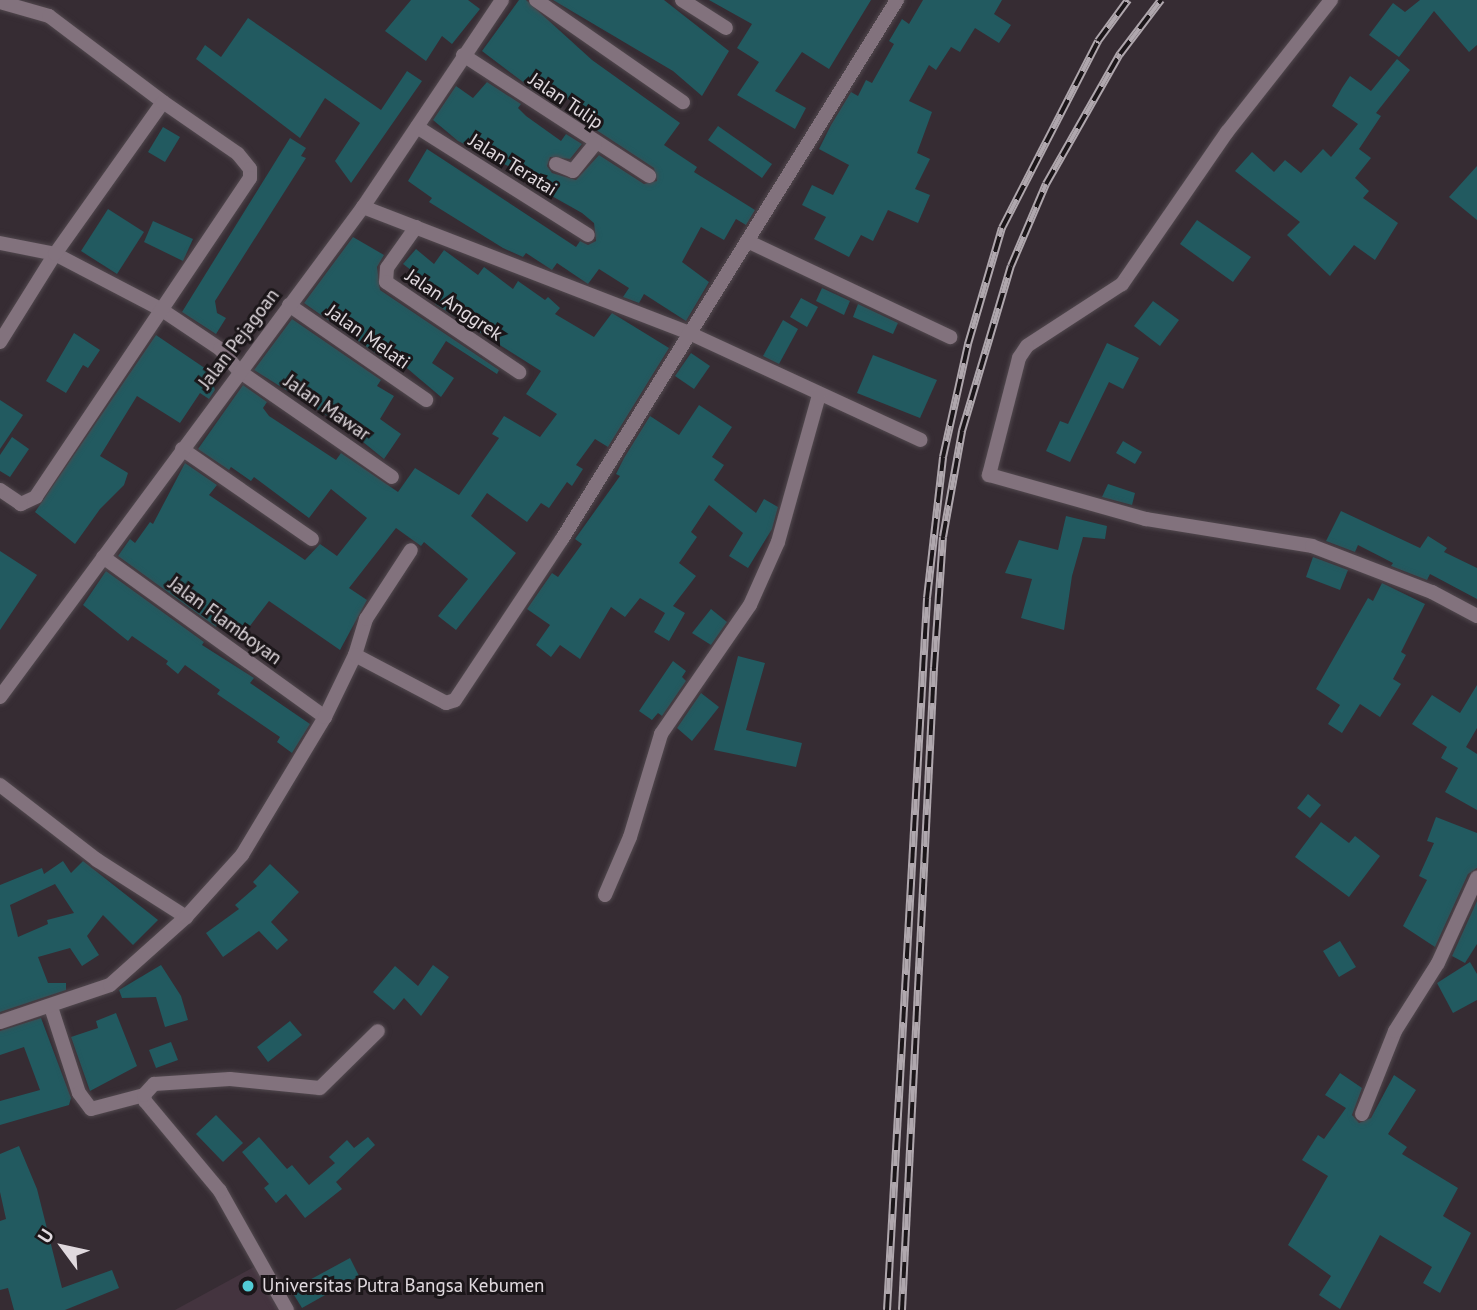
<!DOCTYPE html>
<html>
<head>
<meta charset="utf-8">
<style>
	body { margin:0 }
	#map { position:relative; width:1477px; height:1310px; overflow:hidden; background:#362c33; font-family:"PT Sans",sans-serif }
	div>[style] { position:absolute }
	.built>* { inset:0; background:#44343f }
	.building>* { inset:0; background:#225a60 }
	.roads { filter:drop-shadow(0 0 2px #51484e) drop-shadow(0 0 2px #51484e) }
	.street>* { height:14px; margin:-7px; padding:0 7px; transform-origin:7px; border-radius:7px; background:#82727d }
	.rail>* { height:8px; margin-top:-4px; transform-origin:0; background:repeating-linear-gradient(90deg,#1b1619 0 16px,#afa7ad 0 32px); box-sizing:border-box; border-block:2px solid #afa7ad }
	.dots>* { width:19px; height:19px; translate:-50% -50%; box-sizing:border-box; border:4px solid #1b1619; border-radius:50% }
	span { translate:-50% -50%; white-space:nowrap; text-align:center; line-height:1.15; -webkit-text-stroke:6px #1b1619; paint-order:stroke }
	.street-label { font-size:19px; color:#e0d9de }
	.poi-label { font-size:19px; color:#e0d9de }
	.left { translate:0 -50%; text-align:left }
	.north { position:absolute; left:28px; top:1212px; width:70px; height:70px; -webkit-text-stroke:5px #1b1619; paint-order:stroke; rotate:303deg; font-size:19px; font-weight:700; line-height:28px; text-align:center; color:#e0d9de }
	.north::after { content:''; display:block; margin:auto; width:24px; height:32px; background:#e0d9de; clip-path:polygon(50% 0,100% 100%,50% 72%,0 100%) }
</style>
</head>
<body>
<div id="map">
	<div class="built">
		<div style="clip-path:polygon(263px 1262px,290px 1310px,175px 1310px)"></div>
	</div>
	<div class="building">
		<div style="clip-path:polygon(411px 0,468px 0,480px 9px,452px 44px,442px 36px,426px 61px,385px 31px)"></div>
		<div style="clip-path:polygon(519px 0,526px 0,592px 60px,680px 123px,664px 145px,697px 167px,694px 172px,755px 210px,746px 225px,736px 219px,724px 240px,701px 227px,682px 262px,709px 282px,686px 321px,644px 294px,639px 303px,623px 297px,629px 288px,599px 269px,588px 284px,557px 263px,552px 270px,526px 253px,523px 257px,503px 248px,429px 202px,432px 198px,408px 181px,427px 149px,576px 247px,580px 241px,588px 245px,596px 241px,594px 223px,582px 213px,527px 182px,508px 166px,458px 141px,433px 120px,456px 86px,473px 98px,487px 82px,521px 104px,518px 108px,526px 116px,561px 141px,566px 134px,582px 144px,570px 159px,550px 157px,547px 166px,552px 173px,576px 180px,599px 155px,644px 184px,657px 181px,654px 168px,578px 118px,583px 110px,573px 102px,536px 82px,531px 88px,482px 51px)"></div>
		<div style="clip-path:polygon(553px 0,664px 0,729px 51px,702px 96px,673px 71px)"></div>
		<div style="clip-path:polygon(709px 0,871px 0,829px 69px,802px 52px,775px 91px,806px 108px,795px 129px,737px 95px,759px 62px,737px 48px,752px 24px)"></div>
		<div style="clip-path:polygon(923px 0,1002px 0,994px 14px,1011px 25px,999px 43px,975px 28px,960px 52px,951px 47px,936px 70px,929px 65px,909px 101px,932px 112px,917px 153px,930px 159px,915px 189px,930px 195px,918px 223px,888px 210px,873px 241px,861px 235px,849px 257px,814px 239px,826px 217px,802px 205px,812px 185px,833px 195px,849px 165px,819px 149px,831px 125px,851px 92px,858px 96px,866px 80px,872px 83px,894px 44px,889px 41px,902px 19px,909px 24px)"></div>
		<div style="clip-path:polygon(1420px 0,1477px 0,1477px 45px,1469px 52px,1434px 11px,1399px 57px,1369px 35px,1393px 3px,1405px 12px)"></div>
		<div style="clip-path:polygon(248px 18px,381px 110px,407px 71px,422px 81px,351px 183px,335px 161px,360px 123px,325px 98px,300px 138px,196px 59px,205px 45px,221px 57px)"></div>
		<div style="clip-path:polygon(1397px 59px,1410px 70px,1376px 113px,1381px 116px,1359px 149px,1371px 158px,1355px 178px,1369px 191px,1363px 198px,1398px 223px,1375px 260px,1354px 245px,1330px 276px,1287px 235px,1300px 222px,1235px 171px,1252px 152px,1274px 172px,1285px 160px,1301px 173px,1323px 149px,1331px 157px,1358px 124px,1332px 106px,1342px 88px,1350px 76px,1371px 91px)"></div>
		<div style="clip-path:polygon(718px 126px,772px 164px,762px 178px,708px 140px)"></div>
		<div style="clip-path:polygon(163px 127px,180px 137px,165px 162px,148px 152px)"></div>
		<div style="clip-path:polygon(290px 138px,306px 148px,301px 156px,306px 158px,215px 301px,217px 313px,226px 318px,216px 334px,182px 312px)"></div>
		<div style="clip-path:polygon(1477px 166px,1477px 220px,1449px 197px)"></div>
		<div style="clip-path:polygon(108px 209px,144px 232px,117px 274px,81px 251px)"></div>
		<div style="clip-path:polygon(1197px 220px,1251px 257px,1233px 282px,1180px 244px)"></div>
		<div style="clip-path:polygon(153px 221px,193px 239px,183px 261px,144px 242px)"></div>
		<div style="clip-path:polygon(353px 237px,384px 255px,377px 267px,380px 290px,499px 370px,497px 374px,446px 341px,432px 363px,454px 378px,441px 397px,395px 358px,391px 364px,304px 303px)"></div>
		<div style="clip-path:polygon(416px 249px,434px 264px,444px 250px,478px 275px,484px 267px,513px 289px,518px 281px,545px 300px,548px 297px,560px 308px,555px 314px,594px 337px,612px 313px,669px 348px,608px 447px,595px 439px,576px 465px,583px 469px,572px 486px,567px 482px,549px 508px,541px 503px,527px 522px,487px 493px,471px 516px,516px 553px,456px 630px,438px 616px,468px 579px,424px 542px,421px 546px,396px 528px,349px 588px,367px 600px,340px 650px,269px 601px,243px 635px,222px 619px,216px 627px,118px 556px,130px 539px,135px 543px,150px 522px,153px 524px,185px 463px,217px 485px,209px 495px,305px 560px,320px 544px,337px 556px,367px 518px,331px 489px,309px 518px,254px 477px,251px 481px,231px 467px,229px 470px,198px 449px,243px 385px,267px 402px,263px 408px,269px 416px,336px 460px,341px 453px,398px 492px,415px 468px,459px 495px,499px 438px,492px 434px,504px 416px,540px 437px,557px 414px,526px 394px,541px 371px,435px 304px,443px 294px,403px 264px)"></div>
		<div style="clip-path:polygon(822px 288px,850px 301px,844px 315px,816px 301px)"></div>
		<div style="clip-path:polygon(801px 298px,818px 307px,807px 327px,790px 317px)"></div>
		<div style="clip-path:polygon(1153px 301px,1179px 320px,1160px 346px,1134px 326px)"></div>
		<div style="clip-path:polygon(858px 304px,898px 323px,893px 334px,853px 317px)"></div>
		<div style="clip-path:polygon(292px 319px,381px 380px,377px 386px,394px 396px,380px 419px,401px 434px,384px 459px,342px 425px,254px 370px)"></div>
		<div style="clip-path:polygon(783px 320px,798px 329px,779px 364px,763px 356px)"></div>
		<div style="clip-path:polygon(74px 333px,100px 350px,88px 368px,83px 365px,66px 393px,46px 381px)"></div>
		<div style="clip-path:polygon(156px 335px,209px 371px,215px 390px,209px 399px,200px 393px,180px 423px,137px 396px,100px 456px,128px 473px,124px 485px,100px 509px,75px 544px,35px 512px)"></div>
		<div style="clip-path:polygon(1107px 343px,1139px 358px,1123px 389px,1109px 382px,1070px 462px,1046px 451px,1060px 421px,1068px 424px)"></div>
		<div style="clip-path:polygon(691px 353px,710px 366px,694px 389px,675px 376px)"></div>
		<div style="clip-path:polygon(873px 355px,937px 380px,920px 418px,857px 393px)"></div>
		<div style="clip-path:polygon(0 400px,23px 415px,0 449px)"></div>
		<div style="clip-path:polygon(699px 405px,732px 427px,712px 457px,724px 465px,714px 480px,756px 513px,764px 499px,778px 507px,772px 529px,748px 568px,729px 556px,743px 533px,709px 505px,691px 532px,697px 537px,679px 563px,696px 576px,673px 606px,685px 613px,669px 641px,654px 632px,665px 613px,640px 598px,625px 617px,611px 607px,580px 659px,560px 645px,551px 657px,536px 645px,550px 625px,527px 609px,552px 573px,558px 577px,582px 544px,575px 539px,620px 476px,616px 474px,624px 458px,650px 416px,679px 435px)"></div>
		<div style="clip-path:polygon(12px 437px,29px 449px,10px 477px,0 471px,0 455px)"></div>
		<div style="clip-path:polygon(1123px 441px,1142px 452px,1135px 464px,1116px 453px)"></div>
		<div style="clip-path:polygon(1108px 484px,1135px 493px,1132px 505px,1102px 497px)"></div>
		<div style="clip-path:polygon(1341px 511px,1420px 548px,1428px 536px,1447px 548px,1444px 552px,1477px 568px,1477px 599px,1430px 574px,1427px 580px,1391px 566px,1393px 563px,1358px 545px,1355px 552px,1326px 541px)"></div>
		<div style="clip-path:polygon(1066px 516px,1107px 526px,1105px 539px,1083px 537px,1072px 576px,1064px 630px,1021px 618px,1032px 579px,1005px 573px,1019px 540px,1058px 550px)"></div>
		<div style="clip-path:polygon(0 551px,37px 575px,0 630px)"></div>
		<div style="clip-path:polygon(1313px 557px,1348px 570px,1340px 590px,1306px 577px)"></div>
		<div style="clip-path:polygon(106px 571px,204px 642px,202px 645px,254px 678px,250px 683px,310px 724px,292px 753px,277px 742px,280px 737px,217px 694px,220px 690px,185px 665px,178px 674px,166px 664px,168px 661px,132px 636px,128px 641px,83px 605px)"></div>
		<div style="clip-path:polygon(1382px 583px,1425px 604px,1401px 652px,1406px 655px,1393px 679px,1401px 684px,1380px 717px,1360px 704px,1342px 733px,1328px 724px,1340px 705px,1316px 689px,1368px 598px,1373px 601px)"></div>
		<div style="clip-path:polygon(711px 609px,727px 622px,711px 645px,692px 633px)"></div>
		<div style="clip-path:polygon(738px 656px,765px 663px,746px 730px,802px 743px,796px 767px,714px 750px)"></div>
		<div style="clip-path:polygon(673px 661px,686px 671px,682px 677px,686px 681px,662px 716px,658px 713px,652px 720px,639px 711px)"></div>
		<div style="clip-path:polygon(1477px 685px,1477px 728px,1466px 747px,1477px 754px,1477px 810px,1445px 792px,1458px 768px,1441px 758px,1447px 747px,1412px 724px,1432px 695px,1460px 713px)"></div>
		<div style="clip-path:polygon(701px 693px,719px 707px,692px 741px,677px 728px)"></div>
		<div style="clip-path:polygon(1308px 794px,1321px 805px,1310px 818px,1297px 808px)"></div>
		<div style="clip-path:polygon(1436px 817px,1477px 833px,1477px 868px,1468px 874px,1435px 947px,1403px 926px,1427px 880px,1419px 876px,1434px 843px,1427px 841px)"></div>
		<div style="clip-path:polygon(1321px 822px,1349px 843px,1355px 836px,1380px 856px,1349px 897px,1295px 857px)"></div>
		<div style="clip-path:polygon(evenodd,63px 861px,71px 873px,83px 861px,158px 920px,133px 945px,103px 915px,87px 936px,99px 955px,82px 966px,70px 948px,38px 957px,48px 983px,66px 983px,66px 990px,0 1012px,0 885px,42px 868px,44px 874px,63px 861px,55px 884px,74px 913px,47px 920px,48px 924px,18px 937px,10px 905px,55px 884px)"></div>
		<div style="clip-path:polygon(270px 864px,299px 892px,271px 922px,288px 940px,277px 950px,259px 931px,223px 957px,206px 933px,239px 909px,235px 905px,257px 886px,253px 882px)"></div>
		<div style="clip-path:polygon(1477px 901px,1477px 944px,1465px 963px,1452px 956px)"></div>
		<div style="clip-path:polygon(1340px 941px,1356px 967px,1339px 977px,1323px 951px)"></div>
		<div style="clip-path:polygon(1470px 962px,1477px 974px,1477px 1000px,1453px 1013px,1437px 983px)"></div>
		<div style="clip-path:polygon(161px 965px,181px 996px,188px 1020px,165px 1027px,156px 997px,122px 998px,119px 990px)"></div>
		<div style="clip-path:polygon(433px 965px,449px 977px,421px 1016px,404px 998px,394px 1010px,373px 992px,395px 966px,418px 986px)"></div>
		<div style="clip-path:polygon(116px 1013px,137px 1066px,90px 1091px,71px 1037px,98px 1028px,96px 1021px)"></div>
		<div style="clip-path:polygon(41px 1018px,71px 1098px,69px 1105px,0 1125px,0 1101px,40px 1090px,24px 1047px,0 1055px,0 1031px)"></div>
		<div style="clip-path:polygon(290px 1021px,302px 1035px,268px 1062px,257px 1047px)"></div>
		<div style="clip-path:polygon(171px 1042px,178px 1060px,156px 1068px,149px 1050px)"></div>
		<div style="clip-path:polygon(1340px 1073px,1362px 1088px,1352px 1115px,1359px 1123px,1371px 1118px,1394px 1075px,1416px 1090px,1388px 1134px,1407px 1147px,1402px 1154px,1458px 1188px,1443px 1216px,1471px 1233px,1440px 1293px,1423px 1283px,1432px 1267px,1380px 1235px,1340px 1309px,1319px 1295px,1331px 1276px,1288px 1245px,1328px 1176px,1302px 1160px,1318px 1135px,1324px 1139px,1346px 1108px,1325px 1095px)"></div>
		<div style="clip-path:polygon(216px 1115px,243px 1143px,223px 1162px,196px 1134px)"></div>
		<div style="clip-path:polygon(259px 1137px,287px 1169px,292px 1165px,309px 1185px,335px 1163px,329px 1157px,347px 1140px,354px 1148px,368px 1137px,375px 1145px,336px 1182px,342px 1189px,305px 1218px,286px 1194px,276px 1203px,264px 1188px,269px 1184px,242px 1152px)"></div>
		<div style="clip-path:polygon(19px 1146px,37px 1189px,62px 1288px,112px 1270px,119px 1288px,65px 1310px,14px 1310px,8px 1288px,0 1290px,0 1221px,6px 1219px,0 1192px,0 1154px)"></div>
		<div style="clip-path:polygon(350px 1258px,359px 1276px,302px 1308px,291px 1290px)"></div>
	</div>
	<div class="roads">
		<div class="street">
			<div style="left:536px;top:0;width:179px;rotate:34.8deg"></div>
			<div style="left:682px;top:0;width:52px;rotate:32.5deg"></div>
			<div style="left:1331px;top:0;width:168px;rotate:128.2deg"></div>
			<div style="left:1227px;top:132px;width:185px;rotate:124.6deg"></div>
			<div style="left:1122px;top:284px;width:113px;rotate:146.9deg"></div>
			<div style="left:1027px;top:346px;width:14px;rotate:124deg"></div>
			<div style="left:1019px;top:358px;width:121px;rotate:104.4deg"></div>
			<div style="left:989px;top:475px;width:163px;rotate:15.7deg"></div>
			<div style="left:1146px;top:519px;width:168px;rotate:9.2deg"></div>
			<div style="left:1312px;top:546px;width:129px;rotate:21deg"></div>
			<div style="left:1432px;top:592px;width:51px;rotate:28.1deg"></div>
			<div style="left:0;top:2px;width:51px;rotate:15.9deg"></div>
			<div style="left:49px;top:16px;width:143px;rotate:37deg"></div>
			<div style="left:463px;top:55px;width:222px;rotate:33deg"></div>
			<div style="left:417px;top:127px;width:202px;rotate:32.3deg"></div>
			<div style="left:556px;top:164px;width:18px;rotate:22deg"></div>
			<div style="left:573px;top:171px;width:35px;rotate:-51deg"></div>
			<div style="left:363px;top:207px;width:350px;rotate:21.1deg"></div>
			<div style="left:689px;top:333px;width:255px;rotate:24.8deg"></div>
			<div style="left:416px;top:227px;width:50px;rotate:125.3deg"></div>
			<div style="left:387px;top:268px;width:14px;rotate:94deg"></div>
			<div style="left:386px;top:282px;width:161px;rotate:34.1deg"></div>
			<div style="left:747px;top:241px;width:225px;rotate:25.3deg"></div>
			<div style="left:0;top:243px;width:56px;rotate:11.3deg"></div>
			<div style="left:55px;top:254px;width:121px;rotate:27.6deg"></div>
			<div style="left:162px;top:310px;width:70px;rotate:33.9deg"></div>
			<div style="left:220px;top:349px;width:29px;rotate:49deg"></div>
			<div style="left:239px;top:371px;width:186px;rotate:34.7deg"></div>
			<div style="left:289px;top:305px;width:167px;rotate:34.7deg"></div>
			<div style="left:0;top:342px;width:104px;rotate:-58deg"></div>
			<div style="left:55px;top:254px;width:186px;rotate:-54.6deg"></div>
			<div style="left:163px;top:102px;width:91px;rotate:34.7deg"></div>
			<div style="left:238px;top:154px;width:19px;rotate:51deg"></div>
			<div style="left:250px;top:169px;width:9px;rotate:90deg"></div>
			<div style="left:250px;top:178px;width:384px;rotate:123.9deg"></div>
			<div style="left:36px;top:497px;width:17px;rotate:155deg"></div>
			<div style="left:21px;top:504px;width:25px;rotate:-146deg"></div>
			<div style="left:182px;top:449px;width:158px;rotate:34.7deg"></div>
			<div style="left:103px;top:557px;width:274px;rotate:35.8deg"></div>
			<div style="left:355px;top:655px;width:38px;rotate:-73deg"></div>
			<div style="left:366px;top:619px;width:82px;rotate:-56.9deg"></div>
			<div style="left:0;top:697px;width:610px;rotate:-53.47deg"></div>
			<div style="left:363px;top:207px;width:249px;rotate:-56.1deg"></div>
			<div style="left:0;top:785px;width:123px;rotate:37.7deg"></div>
			<div style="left:97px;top:860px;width:106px;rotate:32.6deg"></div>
			<div style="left:605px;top:895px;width:63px;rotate:-66.7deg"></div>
			<div style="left:630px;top:837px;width:108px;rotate:-73.2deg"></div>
			<div style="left:661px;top:734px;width:157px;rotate:-55.4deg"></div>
			<div style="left:750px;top:605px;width:69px;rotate:-66deg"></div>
			<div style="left:778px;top:542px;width:153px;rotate:-74.4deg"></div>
			<div style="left:51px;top:1007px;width:90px;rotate:72deg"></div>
			<div style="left:79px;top:1093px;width:20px;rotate:53deg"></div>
			<div style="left:91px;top:1109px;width:55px;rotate:-14.8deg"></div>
			<div style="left:0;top:1022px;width:116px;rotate:-18.6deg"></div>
			<div style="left:110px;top:985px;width:102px;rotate:-41.8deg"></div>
			<div style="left:186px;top:917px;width:84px;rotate:-47.9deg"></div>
			<div style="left:242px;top:855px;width:161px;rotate:-59deg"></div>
			<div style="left:325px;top:717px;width:69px;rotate:-64.2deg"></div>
			<div style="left:355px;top:655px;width:103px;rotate:27.8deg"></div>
			<div style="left:446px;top:703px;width:9px;rotate:-18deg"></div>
			<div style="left:455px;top:700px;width:193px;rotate:-56.4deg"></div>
			<div style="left:562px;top:539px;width:635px;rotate:-58.14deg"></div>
			<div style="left:1362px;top:1114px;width:89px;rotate:-68.3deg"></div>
			<div style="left:1395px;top:1031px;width:80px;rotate:-57.7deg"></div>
			<div style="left:1438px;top:963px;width:94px;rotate:-65.4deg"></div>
			<div style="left:287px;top:1310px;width:137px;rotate:-119.4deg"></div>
			<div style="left:220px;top:1191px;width:117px;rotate:-129.8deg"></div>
			<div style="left:145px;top:1101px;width:6px;rotate:-99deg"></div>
			<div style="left:144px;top:1095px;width:15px;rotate:-48deg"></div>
			<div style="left:154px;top:1084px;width:76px;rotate:-3.8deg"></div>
			<div style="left:230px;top:1079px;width:90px;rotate:5.7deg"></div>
			<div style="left:320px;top:1088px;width:81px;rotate:-44.5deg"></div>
		</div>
	</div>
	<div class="rail">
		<div style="left:887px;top:1310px;width:713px;rotate:-86.78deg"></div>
		<div style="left:927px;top:598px;width:142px;rotate:-83.5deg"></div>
		<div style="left:943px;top:457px;width:116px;rotate:-77.5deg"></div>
		<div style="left:968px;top:344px;width:121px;rotate:-73.7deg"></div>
		<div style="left:1002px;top:228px;width:210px;rotate:-62.8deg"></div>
		<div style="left:1098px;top:41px;width:51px;rotate:-53.8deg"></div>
		<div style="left:902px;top:1310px;width:643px;rotate:-87.15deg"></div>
		<div style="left:934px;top:668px;width:131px;rotate:-86.1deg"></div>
		<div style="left:943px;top:537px;width:108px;rotate:-79.8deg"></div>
		<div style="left:962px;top:431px;width:172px;rotate:-73.5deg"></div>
		<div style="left:1011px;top:266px;width:89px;rotate:-66.9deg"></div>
		<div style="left:1046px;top:184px;width:150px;rotate:-60.4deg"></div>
		<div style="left:1120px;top:54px;width:68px;rotate:-52.8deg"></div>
	</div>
	<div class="dots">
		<div style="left:248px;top:1286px;background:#52ccd6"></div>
	</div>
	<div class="street-label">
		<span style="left:566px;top:101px;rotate:34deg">Jalan Tulip</span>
		<span style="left:513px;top:165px;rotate:32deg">Jalan Teratai</span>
		<span style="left:454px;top:305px;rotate:34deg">Jalan Anggrek</span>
		<span style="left:368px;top:337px;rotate:35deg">Jalan Melati</span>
		<span style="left:239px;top:339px;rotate:-53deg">Jalan Pejagoan</span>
		<span style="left:327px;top:408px;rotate:35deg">Jalan Mawar</span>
		<span style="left:225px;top:621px;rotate:36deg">Jalan Flamboyan</span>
	</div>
	<div class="poi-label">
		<span class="left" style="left:262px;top:1286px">Universitas Putra Bangsa Kebumen</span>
	</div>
	<div class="north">U</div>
</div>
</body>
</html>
